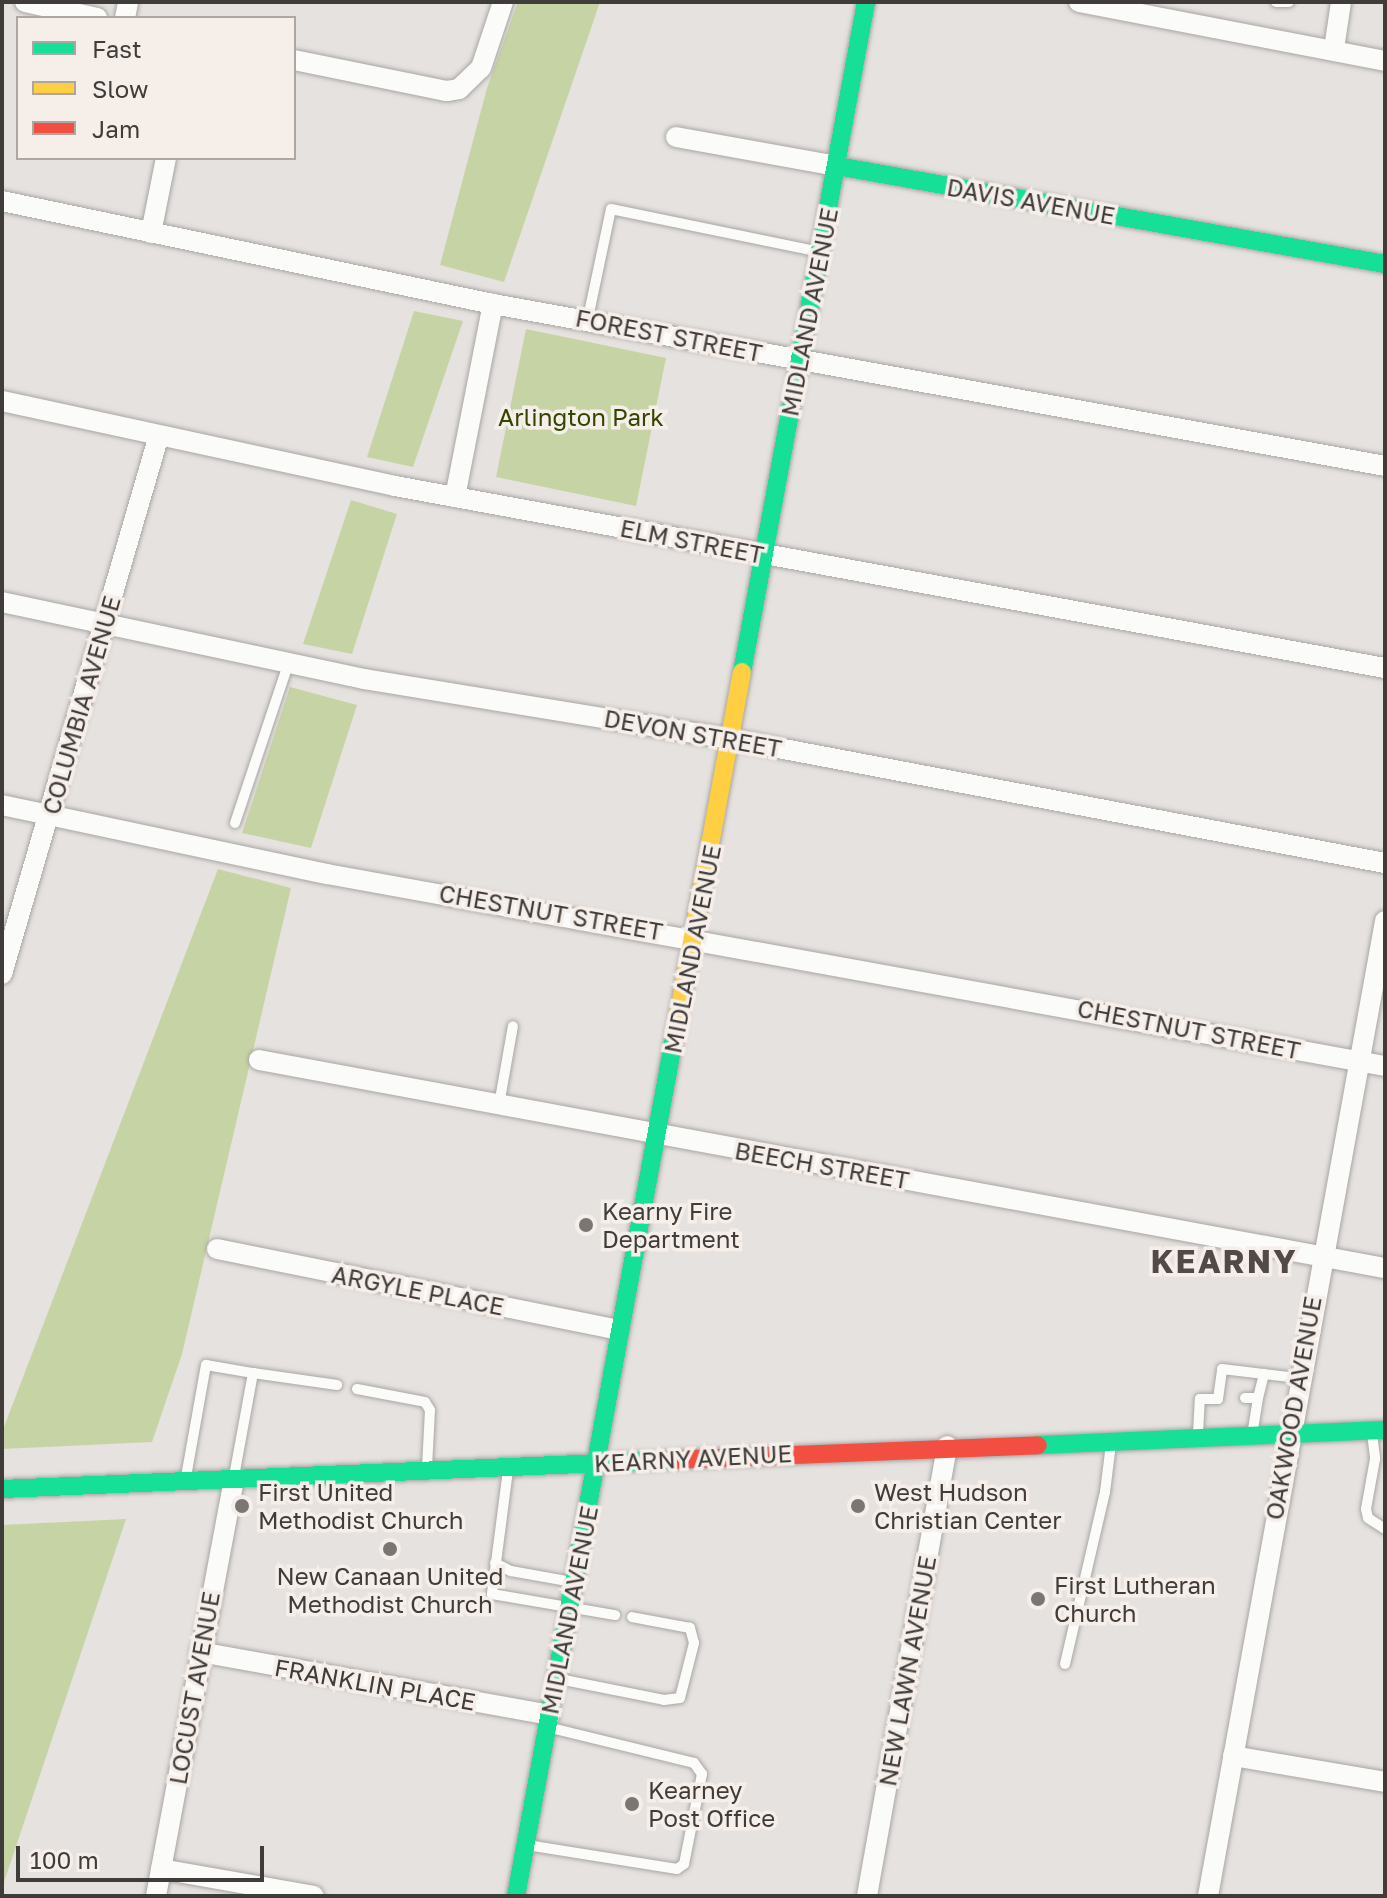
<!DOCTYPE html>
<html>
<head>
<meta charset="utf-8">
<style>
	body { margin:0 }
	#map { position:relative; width:1387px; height:1898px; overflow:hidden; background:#e6e2df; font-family:"Golos Text",sans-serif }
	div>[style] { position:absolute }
	.green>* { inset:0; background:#c6d4a5 }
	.roads { filter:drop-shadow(0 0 2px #a8a6a4) drop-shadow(0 0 2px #a8a6a4) }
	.lane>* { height:10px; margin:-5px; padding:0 5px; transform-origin:5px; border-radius:5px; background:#fbfbfa }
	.street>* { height:20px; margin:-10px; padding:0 10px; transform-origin:10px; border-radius:10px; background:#fbfbfa }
	.fast>* { height:18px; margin:-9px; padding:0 9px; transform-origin:9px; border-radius:9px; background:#16e098 }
	.slow>* { height:18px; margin:-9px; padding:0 9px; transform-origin:9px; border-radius:9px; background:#ffcf43 }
	.jam>* { height:18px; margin:-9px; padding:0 9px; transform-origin:9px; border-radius:9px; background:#f24e42 }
	.dots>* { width:22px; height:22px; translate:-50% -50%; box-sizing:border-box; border:4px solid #f6eee9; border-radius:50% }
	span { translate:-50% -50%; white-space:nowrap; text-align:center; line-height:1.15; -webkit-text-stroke:7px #f6eee9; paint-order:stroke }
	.street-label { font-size:24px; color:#3f3c3a }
	.park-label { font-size:24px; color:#334600 }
	.poi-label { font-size:24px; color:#3f3c3a }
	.left { translate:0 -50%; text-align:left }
	.district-label { font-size:32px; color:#514a46; font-weight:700; letter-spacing:2px }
	.frame { position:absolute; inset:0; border:4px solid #3f3c3a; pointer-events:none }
	.legend { position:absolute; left:16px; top:16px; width:280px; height:144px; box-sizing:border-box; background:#f6eee9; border:2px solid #ada7a3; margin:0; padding:10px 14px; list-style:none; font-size:24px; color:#3f3c3a }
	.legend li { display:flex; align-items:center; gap:16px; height:40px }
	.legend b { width:40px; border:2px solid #ada7a3 }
	.scale { position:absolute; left:16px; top:1846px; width:248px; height:36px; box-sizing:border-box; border:4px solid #3f3c3a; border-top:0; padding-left:10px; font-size:24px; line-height:28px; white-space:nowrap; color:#3f3c3a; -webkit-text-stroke:6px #f6eee9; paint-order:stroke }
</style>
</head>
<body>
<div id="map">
	<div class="green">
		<div style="clip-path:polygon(518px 2px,600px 2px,504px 282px,440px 265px,487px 88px)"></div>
		<div style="clip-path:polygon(414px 311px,463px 321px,413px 467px,367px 457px)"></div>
		<div style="clip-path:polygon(526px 329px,666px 358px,636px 506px,496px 477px)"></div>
		<div style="clip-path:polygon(351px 500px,397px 514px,352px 654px,303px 644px)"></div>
		<div style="clip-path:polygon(290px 687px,357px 705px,311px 848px,242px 833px)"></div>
		<div style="clip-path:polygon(218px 869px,291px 888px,182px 1354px,152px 1442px,2px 1449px,2px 1432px)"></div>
		<div style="clip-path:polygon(126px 1519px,2px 1888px,2px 1525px)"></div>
	</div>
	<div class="roads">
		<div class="lane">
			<div style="left:1276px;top:2px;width:13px"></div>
			<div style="left:588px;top:318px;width:111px;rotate:-78.1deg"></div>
			<div style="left:611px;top:209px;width:213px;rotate:11.6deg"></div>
			<div style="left:235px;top:823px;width:170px;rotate:-71.5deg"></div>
			<div style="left:499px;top:1105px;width:80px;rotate:-80deg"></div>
			<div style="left:253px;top:1373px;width:85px;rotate:8.1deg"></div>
			<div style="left:357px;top:1389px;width:69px;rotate:10.8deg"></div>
			<div style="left:425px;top:1402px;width:9px;rotate:58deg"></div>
			<div style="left:430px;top:1410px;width:57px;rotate:93deg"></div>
			<div style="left:1245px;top:1398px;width:13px"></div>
			<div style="left:1258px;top:1398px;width:33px;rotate:99deg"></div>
			<div style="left:1258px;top:1398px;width:25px;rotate:-76deg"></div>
			<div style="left:1372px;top:1433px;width:26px;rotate:83deg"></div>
			<div style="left:1375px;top:1459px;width:51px;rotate:100.2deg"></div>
			<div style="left:1366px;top:1509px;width:9px;rotate:77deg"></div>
			<div style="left:1368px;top:1518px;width:20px;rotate:33deg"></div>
			<div style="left:1198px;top:1434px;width:35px;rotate:-87deg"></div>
			<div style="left:1200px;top:1399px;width:18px"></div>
			<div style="left:1218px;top:1399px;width:30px;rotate:-82deg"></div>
			<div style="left:1222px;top:1369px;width:77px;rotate:6.8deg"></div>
			<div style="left:508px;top:1470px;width:125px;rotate:97.4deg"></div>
			<div style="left:492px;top:1594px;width:125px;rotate:9.7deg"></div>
			<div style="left:186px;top:1477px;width:114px;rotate:-79.9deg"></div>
			<div style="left:206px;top:1365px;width:48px;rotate:9.7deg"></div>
			<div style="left:253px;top:1373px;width:106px;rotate:100.4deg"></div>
			<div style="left:495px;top:1563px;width:18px;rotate:27deg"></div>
			<div style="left:511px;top:1571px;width:63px;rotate:10.1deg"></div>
			<div style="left:1065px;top:1664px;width:177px;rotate:-76.9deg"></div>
			<div style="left:1105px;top:1492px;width:48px;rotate:-82.9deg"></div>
			<div style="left:559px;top:1679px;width:107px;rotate:11.3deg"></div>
			<div style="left:664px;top:1700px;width:16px;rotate:-7deg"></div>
			<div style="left:680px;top:1698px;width:57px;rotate:-75.7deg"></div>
			<div style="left:694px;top:1643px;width:16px;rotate:-105deg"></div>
			<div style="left:690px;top:1628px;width:59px;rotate:-169.3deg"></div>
			<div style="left:527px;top:1845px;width:152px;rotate:9.1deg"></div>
			<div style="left:677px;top:1869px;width:9px;rotate:-36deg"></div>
			<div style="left:684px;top:1864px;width:92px;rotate:-78.7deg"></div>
			<div style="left:702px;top:1774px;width:14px;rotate:-126deg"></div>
			<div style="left:694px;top:1763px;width:151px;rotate:-166.2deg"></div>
		</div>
		<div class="street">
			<div style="left:25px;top:2px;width:74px;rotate:12.5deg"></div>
			<div style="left:1079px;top:2px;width:312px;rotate:10.9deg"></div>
			<div style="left:125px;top:18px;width:16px;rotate:-79deg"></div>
			<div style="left:1334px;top:49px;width:48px;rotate:-81.5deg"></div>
			<div style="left:294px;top:60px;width:156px;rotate:11.5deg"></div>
			<div style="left:447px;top:91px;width:12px;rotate:-9deg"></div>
			<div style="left:459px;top:89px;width:30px;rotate:-44deg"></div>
			<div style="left:481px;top:68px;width:70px;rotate:-71.6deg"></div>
			<div style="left:676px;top:137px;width:164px;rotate:10.2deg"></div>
			<div style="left:2px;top:201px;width:502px;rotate:11.85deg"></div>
			<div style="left:493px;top:304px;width:907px;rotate:10.29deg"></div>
			<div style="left:151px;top:233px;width:76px;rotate:-78.7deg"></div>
			<div style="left:2px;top:401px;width:402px;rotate:12.2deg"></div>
			<div style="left:395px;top:486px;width:1007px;rotate:10.42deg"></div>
			<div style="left:455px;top:497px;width:197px;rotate:-78.9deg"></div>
			<div style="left:2px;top:602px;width:370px;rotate:12deg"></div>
			<div style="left:364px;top:679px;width:372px;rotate:9.3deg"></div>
			<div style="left:731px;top:739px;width:666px;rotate:10.74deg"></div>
			<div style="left:2px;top:805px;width:332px;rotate:12deg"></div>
			<div style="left:327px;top:874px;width:1075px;rotate:10.29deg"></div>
			<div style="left:2px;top:974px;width:561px;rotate:-73.76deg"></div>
			<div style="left:259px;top:1060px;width:1145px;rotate:10.47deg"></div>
			<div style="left:217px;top:1249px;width:409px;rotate:11.4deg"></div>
			<div style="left:200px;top:1652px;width:355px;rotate:10.2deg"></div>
			<div style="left:1233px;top:1756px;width:154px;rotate:9.7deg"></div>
			<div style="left:161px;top:1869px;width:155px;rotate:10deg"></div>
			<div style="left:156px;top:1896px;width:422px;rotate:-79.4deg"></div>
			<div style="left:867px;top:1896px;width:457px;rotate:-79.9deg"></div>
			<div style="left:1208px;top:1896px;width:991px;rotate:-79.71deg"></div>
		</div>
		<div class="fast">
			<div style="left:837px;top:166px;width:557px;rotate:10.14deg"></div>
			<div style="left:742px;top:672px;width:681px;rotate:-79.51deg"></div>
			<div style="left:1038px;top:1445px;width:347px;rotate:-2.5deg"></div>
			<div style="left:2px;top:1489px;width:670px;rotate:-2.48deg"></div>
			<div style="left:516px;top:1896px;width:883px;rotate:-79.56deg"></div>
		</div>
		<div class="slow">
			<div style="left:676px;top:1028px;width:362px;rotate:-79.5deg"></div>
		</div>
		<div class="jam">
			<div style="left:671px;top:1460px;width:367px;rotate:-2.3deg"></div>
		</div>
	</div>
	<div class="dots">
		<div style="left:586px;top:1225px;background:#797674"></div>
		<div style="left:242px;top:1506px;background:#797674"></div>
		<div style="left:858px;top:1506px;background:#797674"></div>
		<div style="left:390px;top:1549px;background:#797674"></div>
		<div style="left:1038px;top:1599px;background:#797674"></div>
		<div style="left:632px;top:1804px;background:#797674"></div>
	</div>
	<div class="street-label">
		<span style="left:1031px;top:201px;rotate:10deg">DAVIS AVENUE</span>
		<span style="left:809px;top:312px;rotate:-79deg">MIDLAND AVENUE</span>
		<span style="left:669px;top:335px;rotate:11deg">FOREST STREET</span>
		<span style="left:692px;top:541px;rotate:11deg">ELM STREET</span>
		<span style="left:81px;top:705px;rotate:-74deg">COLUMBIA AVENUE</span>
		<span style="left:693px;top:733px;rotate:10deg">DEVON STREET</span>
		<span style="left:551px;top:912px;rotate:10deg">CHESTNUT STREET</span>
		<span style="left:692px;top:949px;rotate:-79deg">MIDLAND AVENUE</span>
		<span style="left:1189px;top:1029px;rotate:11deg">CHESTNUT STREET</span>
		<span style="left:822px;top:1165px;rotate:10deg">BEECH STREET</span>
		<span style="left:418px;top:1290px;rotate:11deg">ARGYLE PLACE</span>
		<span style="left:1293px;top:1408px;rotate:-80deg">OAKWOOD AVENUE</span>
		<span style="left:693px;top:1458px;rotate:-3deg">KEARNY AVENUE</span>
		<span style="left:569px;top:1610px;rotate:-79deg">MIDLAND AVENUE</span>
		<span style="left:907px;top:1671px;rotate:-80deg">NEW LAWN AVENUE</span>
		<span style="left:375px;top:1684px;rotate:10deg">FRANKLIN PLACE</span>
		<span style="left:194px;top:1688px;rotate:-80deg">LOCUST AVENUE</span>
	</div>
	<div class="park-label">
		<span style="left:581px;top:417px">Arlington Park</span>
	</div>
	<div class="poi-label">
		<span class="left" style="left:602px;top:1225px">Kearny Fire<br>Department</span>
		<span class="left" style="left:258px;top:1506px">First United<br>Methodist Church</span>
		<span class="left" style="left:874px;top:1506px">West Hudson<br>Christian Center</span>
		<span style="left:390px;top:1590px">New Canaan United<br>Methodist Church</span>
		<span class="left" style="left:1054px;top:1599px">First Lutheran<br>Church</span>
		<span class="left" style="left:648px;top:1804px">Kearney<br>Post Office</span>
	</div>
	<div class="district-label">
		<span style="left:1224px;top:1261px">KEARNY</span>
	</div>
	<div class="frame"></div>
	<ul class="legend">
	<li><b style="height:10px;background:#16e098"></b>Fast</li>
	<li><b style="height:10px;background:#ffcf43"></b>Slow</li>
	<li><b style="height:10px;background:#f24e42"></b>Jam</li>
	</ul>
	<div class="scale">100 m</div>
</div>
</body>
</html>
